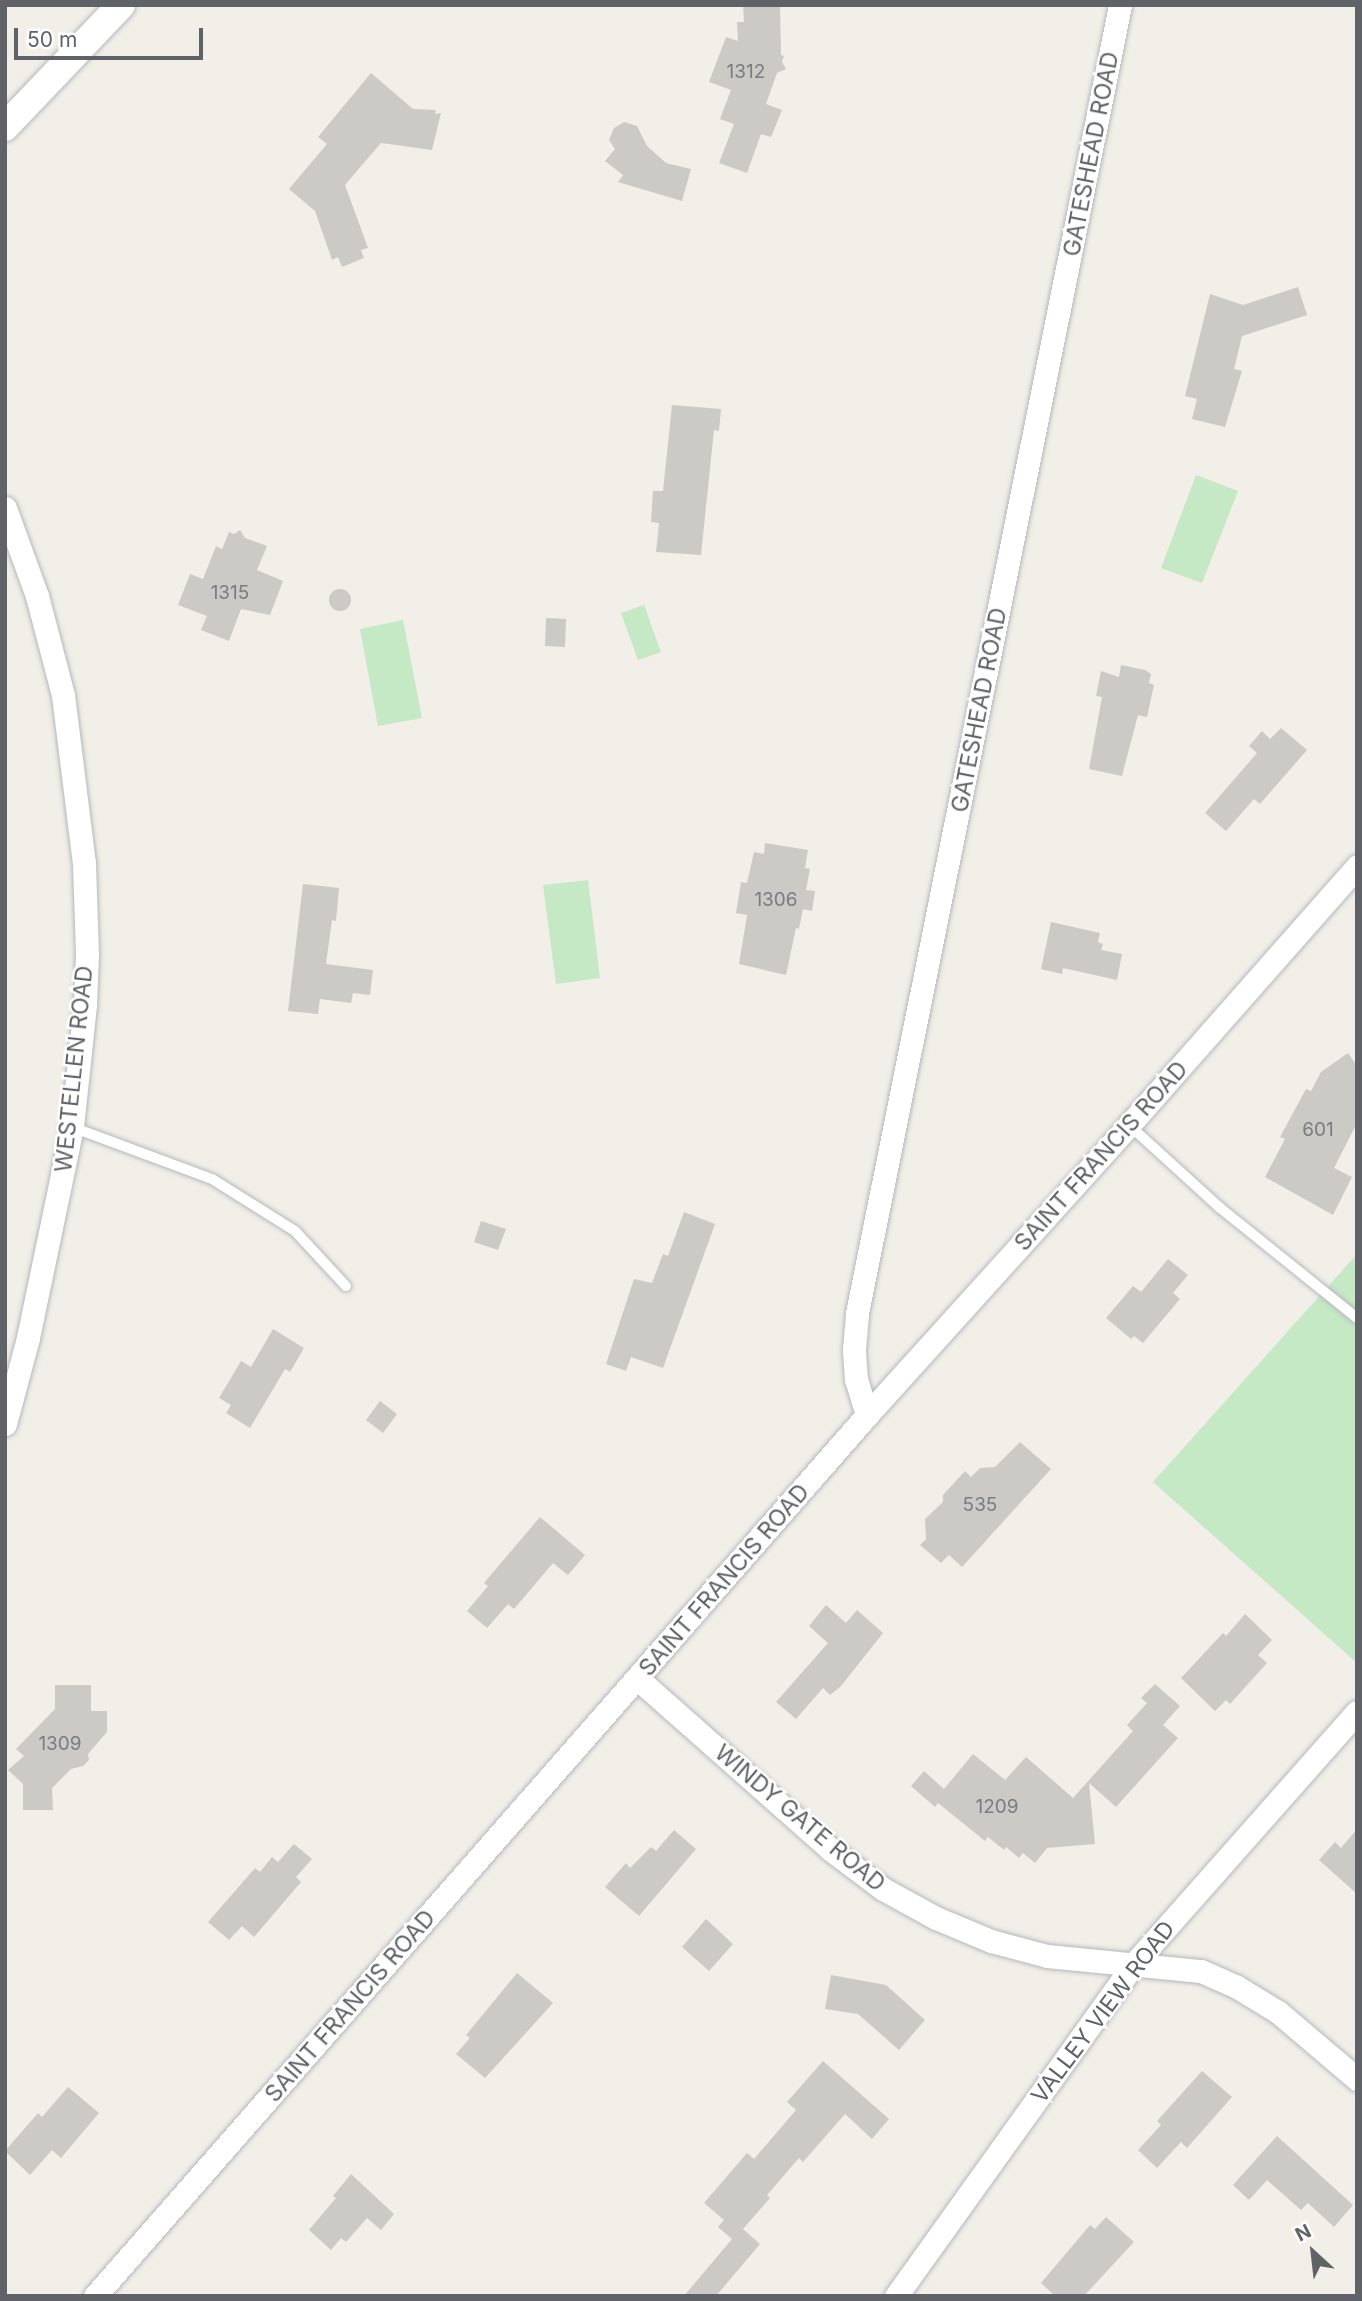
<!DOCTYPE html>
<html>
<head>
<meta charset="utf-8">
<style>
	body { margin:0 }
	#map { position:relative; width:1362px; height:2301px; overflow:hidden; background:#f1efe8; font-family:Inter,sans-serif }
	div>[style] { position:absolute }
	.green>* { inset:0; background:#c5e8c5 }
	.building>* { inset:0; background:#cccac5 }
	.round { border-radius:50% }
	.roads { filter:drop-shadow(0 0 2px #b5b8bc) drop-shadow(0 0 2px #b5b8bc) }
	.service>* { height:10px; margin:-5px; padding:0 5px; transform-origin:5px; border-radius:5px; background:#fff }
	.minor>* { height:23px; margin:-11.5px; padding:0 11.5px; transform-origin:11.5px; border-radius:11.5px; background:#fff }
	.tertiary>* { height:28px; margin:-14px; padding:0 14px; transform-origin:14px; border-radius:14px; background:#fff }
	span { translate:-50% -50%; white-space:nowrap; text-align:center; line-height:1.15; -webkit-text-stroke:5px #fff; paint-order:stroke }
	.number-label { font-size:19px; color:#7a7d7f }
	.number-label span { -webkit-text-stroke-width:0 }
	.street-label { font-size:23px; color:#5f6368 }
	.frame { position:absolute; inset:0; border:7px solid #5f6368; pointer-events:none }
	.north { position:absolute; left:1278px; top:2217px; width:70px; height:70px; -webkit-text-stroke:5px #fff; paint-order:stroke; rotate:333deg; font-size:19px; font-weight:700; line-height:28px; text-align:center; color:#5f6368 }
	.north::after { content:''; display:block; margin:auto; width:24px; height:32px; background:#5f6368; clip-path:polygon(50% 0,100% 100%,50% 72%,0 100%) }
	.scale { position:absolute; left:14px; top:28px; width:189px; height:32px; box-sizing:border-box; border:4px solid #5f6368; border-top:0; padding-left:9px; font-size:21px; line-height:24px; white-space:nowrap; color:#5f6368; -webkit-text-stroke:5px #fff; paint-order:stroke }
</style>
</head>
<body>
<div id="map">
	<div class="green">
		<div style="clip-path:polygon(1196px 475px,1238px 491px,1202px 583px,1161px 568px)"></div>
		<div style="clip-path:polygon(644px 605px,661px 652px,638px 660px,621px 613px)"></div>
		<div style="clip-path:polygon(403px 620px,422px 718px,378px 726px,360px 629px)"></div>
		<div style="clip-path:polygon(588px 880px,600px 978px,556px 984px,543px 885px)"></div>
		<div style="clip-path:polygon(1357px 1254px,1357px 1663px,1153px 1482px)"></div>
	</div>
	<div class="building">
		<div style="clip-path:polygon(743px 5px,780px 5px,781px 55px,784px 56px,782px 62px,786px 69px,777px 73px,766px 104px,782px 110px,771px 137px,761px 134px,747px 173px,719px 163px,734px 124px,720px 119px,731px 90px,709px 82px,726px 37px,738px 41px,737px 22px,744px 22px)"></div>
		<div style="clip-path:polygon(371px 73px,413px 109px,436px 110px,435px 114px,441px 113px,432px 150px,381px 143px,345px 185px,368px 248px,361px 250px,364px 258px,342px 267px,338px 257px,332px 260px,315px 211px,289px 189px,327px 144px,318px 137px)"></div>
		<div style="clip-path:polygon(624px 122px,637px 126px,647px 146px,666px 163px,691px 169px,682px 201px,618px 182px,623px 175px,605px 161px,615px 149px,609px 140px,614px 128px)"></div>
		<div style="clip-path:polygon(1298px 287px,1307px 315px,1242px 336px,1234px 369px,1242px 371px,1225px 427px,1192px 419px,1197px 399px,1185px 396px,1210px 294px,1243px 305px)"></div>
		<div style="clip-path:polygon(672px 405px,721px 409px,719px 431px,714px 430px,701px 555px,656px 552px,659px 523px,651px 522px,653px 491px,663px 491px)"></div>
		<div style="clip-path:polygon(240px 530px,245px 538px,267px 546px,257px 570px,283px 581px,270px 615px,241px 609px,229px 641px,201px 630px,207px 616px,178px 605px,190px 574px,203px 579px,216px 546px,222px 549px,229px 532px,234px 534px)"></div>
		<div class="round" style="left:329px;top:589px;width:22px;height:22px"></div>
		<div style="clip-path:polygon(546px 618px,566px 619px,565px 647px,545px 646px)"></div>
		<div style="clip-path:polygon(1121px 665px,1145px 670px,1151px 674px,1149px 683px,1154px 685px,1147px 717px,1138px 715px,1122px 776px,1089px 769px,1102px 697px,1096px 696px,1101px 671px,1119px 677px)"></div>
		<div style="clip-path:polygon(1281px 728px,1307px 750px,1260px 804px,1254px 799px,1226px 831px,1205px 813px,1257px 753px,1249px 746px,1262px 731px,1270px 739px)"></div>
		<div style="clip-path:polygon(765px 843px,808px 850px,805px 868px,810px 869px,806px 890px,815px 891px,812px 911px,803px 909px,799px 929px,796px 928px,786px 975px,739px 964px,747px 915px,736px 913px,741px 882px,747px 883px,754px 852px,764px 854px)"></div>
		<div style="clip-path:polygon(303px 884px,339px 888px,336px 921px,332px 920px,326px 964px,373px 970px,370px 995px,353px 993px,351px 1003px,320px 999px,318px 1014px,288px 1011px)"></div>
		<div style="clip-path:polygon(1051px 922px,1100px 933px,1098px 942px,1103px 944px,1101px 950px,1122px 954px,1117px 980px,1063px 968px,1062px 974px,1041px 969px)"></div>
		<div style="clip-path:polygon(1348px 1053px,1357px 1066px,1357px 1123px,1334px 1168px,1352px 1177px,1333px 1215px,1265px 1177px,1285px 1139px,1280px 1137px,1306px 1089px,1311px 1091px,1321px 1072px)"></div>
		<div style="clip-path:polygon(684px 1212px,715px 1224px,663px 1368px,631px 1357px,626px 1371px,606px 1364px,634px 1279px,652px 1283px,663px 1254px,668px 1256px)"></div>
		<div style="clip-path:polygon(481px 1221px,506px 1229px,498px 1250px,474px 1242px)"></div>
		<div style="clip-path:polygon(1168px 1259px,1188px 1275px,1173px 1293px,1180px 1299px,1143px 1343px,1134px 1336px,1131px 1339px,1106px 1318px,1133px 1286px,1141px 1292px)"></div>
		<div style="clip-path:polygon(273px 1329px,304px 1348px,290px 1372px,285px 1369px,250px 1428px,226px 1413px,231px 1405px,219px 1398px,241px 1361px,251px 1367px)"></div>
		<div style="clip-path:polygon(380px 1401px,397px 1414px,383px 1433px,366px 1420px)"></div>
		<div style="clip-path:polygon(1020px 1442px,1051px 1469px,962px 1567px,949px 1555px,941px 1563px,920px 1545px,926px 1539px,925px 1519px,943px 1502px,943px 1495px,965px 1471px,971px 1477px,980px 1468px,995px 1467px)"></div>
		<div style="clip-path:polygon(540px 1517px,585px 1555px,568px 1575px,553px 1563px,514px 1609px,508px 1604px,487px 1628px,467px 1611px,488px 1586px,484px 1583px)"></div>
		<div style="clip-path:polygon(826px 1605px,846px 1623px,857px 1610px,883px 1633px,841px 1686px,830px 1695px,823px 1688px,796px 1719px,776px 1702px,828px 1643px,809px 1626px)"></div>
		<div style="clip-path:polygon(1245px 1614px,1272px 1640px,1258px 1655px,1267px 1663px,1230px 1704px,1226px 1700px,1215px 1711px,1181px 1678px,1223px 1633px,1226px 1636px)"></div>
		<div style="clip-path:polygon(1155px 1684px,1180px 1706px,1163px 1725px,1178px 1738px,1116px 1807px,1089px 1783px,1095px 1844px,1047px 1848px,1035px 1863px,1023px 1853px,1019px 1858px,1006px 1847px,1004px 1850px,988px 1837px,985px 1841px,938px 1803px,935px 1807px,911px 1786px,924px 1771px,944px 1789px,973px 1754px,1005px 1780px,1026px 1757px,1073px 1798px,1133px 1731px,1127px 1725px,1147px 1703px,1141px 1698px)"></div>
		<div style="clip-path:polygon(55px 1685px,91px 1685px,91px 1711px,107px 1711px,107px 1732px,88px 1754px,89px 1760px,83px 1766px,71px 1769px,52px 1788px,53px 1810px,23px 1810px,23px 1784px,8px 1770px,24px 1756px,16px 1749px,55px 1709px)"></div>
		<div style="clip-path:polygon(1357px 1829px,1357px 1894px,1319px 1860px,1335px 1842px,1341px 1848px)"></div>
		<div style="clip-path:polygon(674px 1830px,696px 1849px,639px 1916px,605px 1887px,626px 1863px,630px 1868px,651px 1847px,656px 1851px)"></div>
		<div style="clip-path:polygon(294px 1844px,312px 1859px,296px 1877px,301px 1882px,254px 1937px,242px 1926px,229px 1940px,208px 1922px,255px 1868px,260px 1872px,272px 1857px,278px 1862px)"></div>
		<div style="clip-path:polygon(706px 1919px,733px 1944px,709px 1971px,682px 1947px)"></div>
		<div style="clip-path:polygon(517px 1973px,553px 2003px,485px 2078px,456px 2054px,470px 2038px,466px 2035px)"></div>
		<div style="clip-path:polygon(831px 1975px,886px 1985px,925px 2020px,899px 2050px,858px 2014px,825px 2009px)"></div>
		<div style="clip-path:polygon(823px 2061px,889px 2119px,872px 2139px,845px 2114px,803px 2162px,799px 2158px,767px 2195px,770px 2198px,743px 2229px,760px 2244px,716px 2296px,684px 2296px,732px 2239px,718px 2227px,724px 2220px,704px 2203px,747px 2153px,754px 2159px,796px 2110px,787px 2102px)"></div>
		<div style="clip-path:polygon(1202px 2071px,1232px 2097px,1187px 2148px,1181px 2142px,1157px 2168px,1138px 2150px,1161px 2125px,1157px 2121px)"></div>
		<div style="clip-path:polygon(68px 2087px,99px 2113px,61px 2158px,52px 2150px,30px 2175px,5px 2151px,38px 2113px,42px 2117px)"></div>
		<div style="clip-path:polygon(1277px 2136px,1353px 2205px,1334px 2227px,1308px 2203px,1301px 2210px,1267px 2180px,1249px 2200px,1233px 2185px)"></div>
		<div style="clip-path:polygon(351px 2174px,394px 2214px,381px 2230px,367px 2218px,346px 2242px,341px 2238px,331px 2250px,309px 2230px,336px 2198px,333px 2196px)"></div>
		<div style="clip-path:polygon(1106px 2217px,1134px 2242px,1084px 2296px,1055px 2296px,1041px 2283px,1090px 2225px,1095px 2229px)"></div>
	</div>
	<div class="roads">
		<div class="service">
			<div style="left:1129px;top:1125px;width:122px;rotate:42.3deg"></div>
			<div style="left:1219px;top:1207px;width:177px;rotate:38.8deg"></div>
			<div style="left:72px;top:1127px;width:149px;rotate:20.4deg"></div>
			<div style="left:212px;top:1179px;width:98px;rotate:32.1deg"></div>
			<div style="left:295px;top:1231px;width:75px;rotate:47.2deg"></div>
		</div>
		<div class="minor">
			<div style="left:5px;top:508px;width:94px;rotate:70deg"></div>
			<div style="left:37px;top:596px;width:102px;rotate:75.3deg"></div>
			<div style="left:63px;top:695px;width:169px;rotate:82.9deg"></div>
			<div style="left:84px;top:863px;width:91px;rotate:88.1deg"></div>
			<div style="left:87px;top:954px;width:51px;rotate:92.2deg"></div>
			<div style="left:85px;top:1005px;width:123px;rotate:96.1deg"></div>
			<div style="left:72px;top:1127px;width:216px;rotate:101.8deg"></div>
			<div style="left:28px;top:1338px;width:89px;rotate:105deg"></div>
			<div style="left:867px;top:1415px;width:37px;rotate:-107deg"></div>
			<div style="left:856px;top:1380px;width:31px;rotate:-94deg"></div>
			<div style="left:854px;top:1349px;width:36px;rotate:-85deg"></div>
			<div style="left:857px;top:1313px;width:1334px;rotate:-78.63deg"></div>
			<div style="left:638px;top:1679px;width:256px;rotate:41.5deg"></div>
			<div style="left:830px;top:1849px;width:66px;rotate:37deg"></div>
			<div style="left:883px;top:1889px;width:60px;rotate:28.7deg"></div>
			<div style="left:936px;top:1918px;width:60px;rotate:22.7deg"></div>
			<div style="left:991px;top:1941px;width:58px;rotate:15deg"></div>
			<div style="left:1047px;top:1956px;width:155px;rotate:5.6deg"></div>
			<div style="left:1201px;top:1971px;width:39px;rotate:24deg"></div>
			<div style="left:1237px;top:1987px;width:48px;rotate:31.4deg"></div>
			<div style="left:1278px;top:2012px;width:104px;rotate:40.3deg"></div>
			<div style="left:95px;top:2296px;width:1171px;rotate:-48.77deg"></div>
			<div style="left:867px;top:1415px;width:391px;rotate:-47.9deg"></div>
			<div style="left:1129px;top:1125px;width:345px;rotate:-48.6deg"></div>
			<div style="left:896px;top:2296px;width:407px;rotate:-54.4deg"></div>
			<div style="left:1133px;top:1965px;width:338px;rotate:-48.5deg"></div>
		</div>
		<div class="tertiary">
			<div style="left:5px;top:127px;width:168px;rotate:-46.4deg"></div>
		</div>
	</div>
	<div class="number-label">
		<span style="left:746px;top:72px">1312</span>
		<span style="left:230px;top:593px">1315</span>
		<span style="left:776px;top:900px">1306</span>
		<span style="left:1318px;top:1130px">601</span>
		<span style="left:980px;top:1505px">535</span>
		<span style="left:60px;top:1744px">1309</span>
		<span style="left:997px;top:1807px">1209</span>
	</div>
	<div class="street-label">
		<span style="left:1091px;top:154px;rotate:-79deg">GATESHEAD ROAD</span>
		<span style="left:979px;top:710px;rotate:-79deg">GATESHEAD ROAD</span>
		<span style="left:74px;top:1069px;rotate:-84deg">WESTELLEN ROAD</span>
		<span style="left:1101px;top:1156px;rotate:-48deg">SAINT FRANCIS ROAD</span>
		<span style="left:724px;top:1580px;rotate:-49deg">SAINT FRANCIS ROAD</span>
		<span style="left:800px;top:1818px;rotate:40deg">WINDY GATE ROAD</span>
		<span style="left:350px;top:2006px;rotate:-49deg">SAINT FRANCIS ROAD</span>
		<span style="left:1103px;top:2012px;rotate:-53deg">VALLEY VIEW ROAD</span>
	</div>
	<div class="frame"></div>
	<div class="north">N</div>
	<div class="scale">50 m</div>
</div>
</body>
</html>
